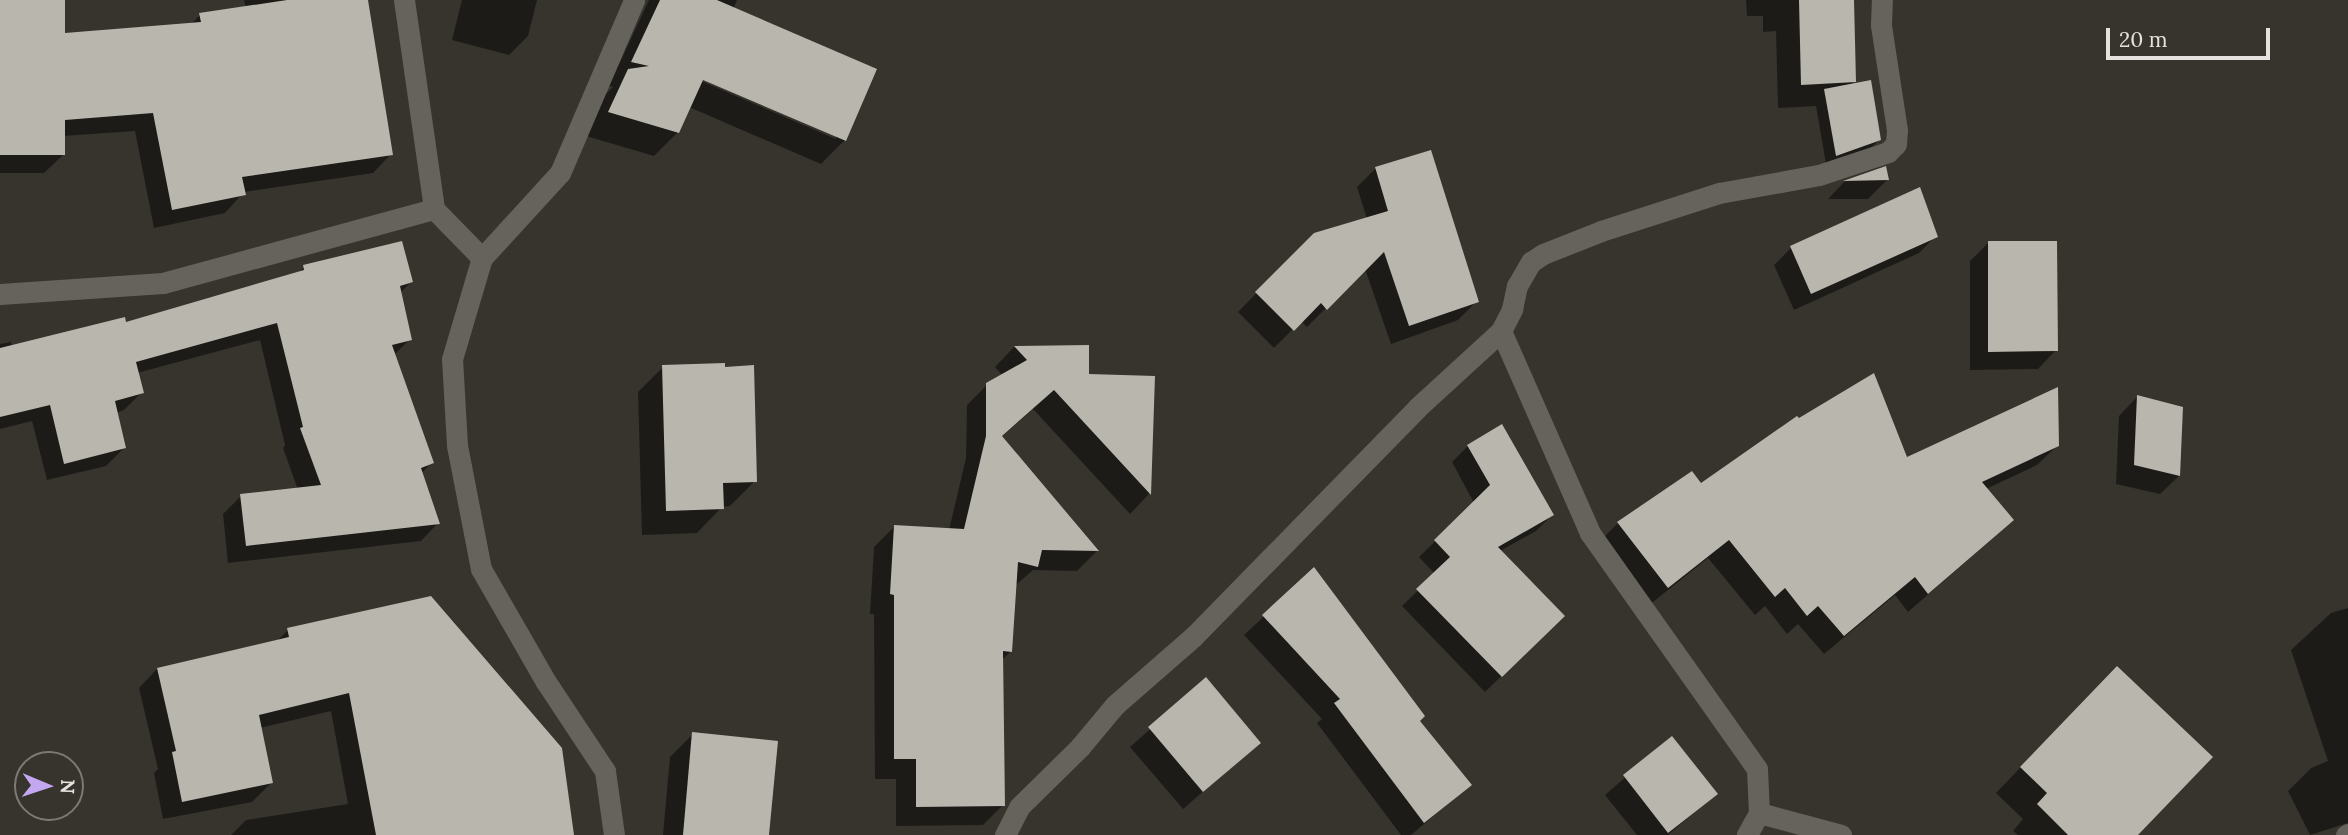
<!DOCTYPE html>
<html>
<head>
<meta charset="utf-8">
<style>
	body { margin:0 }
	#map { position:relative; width:2348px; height:835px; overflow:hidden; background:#36342d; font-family:Lora,serif }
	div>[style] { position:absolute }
	.shadow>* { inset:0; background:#0007 }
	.building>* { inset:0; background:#b9b6ad }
	.street>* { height:21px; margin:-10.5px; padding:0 10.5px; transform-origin:10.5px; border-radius:10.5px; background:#65635b }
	span { translate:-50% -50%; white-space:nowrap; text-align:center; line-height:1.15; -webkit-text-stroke:7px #36342d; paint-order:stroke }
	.north { position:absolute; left:14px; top:751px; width:70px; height:70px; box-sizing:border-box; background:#36342d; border:2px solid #7c7a74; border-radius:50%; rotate:92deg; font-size:19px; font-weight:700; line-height:28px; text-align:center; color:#e4e2de }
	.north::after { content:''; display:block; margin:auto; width:24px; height:32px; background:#c4a7f1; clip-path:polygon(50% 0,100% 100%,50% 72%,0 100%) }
	.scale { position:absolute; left:2106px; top:28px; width:164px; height:32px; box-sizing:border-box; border:4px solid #e4e2de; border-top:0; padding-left:9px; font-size:21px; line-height:24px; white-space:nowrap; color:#e4e2de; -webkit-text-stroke:5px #36342d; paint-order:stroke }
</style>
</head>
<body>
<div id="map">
	<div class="shadow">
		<div style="clip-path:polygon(0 0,63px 0,63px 35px,190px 25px,200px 15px,246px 8px,244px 0,366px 0,391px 154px,373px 173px,244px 192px,225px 213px,154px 228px,135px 131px,63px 136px,63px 155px,44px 173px,0 173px)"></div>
		<div style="clip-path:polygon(462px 0,537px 0,528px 36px,509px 55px,452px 40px)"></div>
		<div style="clip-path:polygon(evenodd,649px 0,737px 0,733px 9px,845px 140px,821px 164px,689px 107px,678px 132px,654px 156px,586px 136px,605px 95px,613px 87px,609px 86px,649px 0,696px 75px,836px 135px,836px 139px,694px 78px,696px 75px)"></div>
		<div style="clip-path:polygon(1746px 0,1852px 0,1854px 82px,1851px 85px,1880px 139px,1870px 149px,1826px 164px,1816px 106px,1778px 108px,1776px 31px,1763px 32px,1763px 16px,1747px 16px)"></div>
		<div style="clip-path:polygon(1376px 168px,1477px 301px,1458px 320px,1391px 344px,1365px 269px,1307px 327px,1301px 321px,1274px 348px,1238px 312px,1315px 234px,1367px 219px,1357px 187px)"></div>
		<div style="clip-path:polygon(1885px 169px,1887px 180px,1868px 199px,1828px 199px,1844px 182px)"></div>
		<div style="clip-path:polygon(1936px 236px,1919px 253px,1794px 310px,1774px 265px,1791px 248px)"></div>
		<div style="clip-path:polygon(1988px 243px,2056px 350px,2038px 369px,1970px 370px,1970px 261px)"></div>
		<div style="clip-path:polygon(304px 267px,411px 282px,400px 293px,410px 339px,394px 355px,432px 462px,421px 474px,438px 523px,421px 541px,228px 563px,223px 514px,241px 496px,298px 490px,283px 448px,285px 445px,260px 340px,137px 373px,142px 392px,124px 410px,116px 413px,124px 448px,106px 466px,47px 480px,32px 421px,0 429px,0 344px,11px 342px,12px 347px,125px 324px,297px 274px)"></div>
		<div style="clip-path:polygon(1014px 347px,1087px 347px,1087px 376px,1153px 378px,1149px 494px,1130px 514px,1033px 409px,1001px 437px,1097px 551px,1077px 571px,1033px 570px,1015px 586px,1011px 651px,1002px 660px,1003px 805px,983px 825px,896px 826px,896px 779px,875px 779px,874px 614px,870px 614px,874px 547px,894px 527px,949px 530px,966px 458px,967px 405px,987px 385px,1003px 376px,995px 367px)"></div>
		<div style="clip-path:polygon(663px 367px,755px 481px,730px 506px,722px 507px,697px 533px,642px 535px,638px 392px)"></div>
		<div style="clip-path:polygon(2137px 397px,2179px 476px,2160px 494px,2116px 484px,2119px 416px)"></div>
		<div style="clip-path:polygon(1468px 446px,1552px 515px,1536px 531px,1500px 551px,1563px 616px,1485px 692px,1402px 606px,1435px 574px,1419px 557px,1474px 503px,1452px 462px)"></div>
		<div style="clip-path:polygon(2057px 446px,2037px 465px,1986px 489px,2012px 520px,1992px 539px,1908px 612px,1895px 595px,1824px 654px,1798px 624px,1787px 634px,1765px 606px,1755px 615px,1708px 558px,1648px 606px,1599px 542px,1618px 523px,1691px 473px,1700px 486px,1906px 460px)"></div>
		<div style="clip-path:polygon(1314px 570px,1418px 721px,1470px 785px,1411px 835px,1401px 835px,1317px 723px,1322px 719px,1244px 635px)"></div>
		<div style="clip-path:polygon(2348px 608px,2348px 823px,2310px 835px,2288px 791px,2311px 768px,2328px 761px,2291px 650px,2331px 613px)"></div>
		<div style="clip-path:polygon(288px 630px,572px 835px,231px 835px,246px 820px,348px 804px,331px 711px,260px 728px,271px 783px,252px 802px,163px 819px,154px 773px,158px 769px,139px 688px,157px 669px,277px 641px)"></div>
		<div style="clip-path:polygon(1206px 680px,1259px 743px,1183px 809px,1130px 747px)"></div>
		<div style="clip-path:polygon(2092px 693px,2135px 835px,2018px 835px,2013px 831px,2023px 819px,1996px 793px)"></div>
		<div style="clip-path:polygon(693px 734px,767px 835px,663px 835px,670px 757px)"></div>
		<div style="clip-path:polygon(1671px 738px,1716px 794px,1668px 835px,1637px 835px,1605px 795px)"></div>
	</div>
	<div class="building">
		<div style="clip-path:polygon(0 0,65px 0,65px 33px,201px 22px,199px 13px,287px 0,368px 0,393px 155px,242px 177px,246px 195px,172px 210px,153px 113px,65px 120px,65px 155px,0 155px)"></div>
		<div style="clip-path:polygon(660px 0,717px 0,877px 69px,846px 141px,703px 80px,679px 133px,608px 112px,628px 69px,649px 66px,631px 62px)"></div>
		<div style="clip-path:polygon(1799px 0,1854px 0,1856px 82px,1801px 85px)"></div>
		<div style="clip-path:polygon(1871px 80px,1881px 140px,1836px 156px,1824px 89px)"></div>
		<div style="clip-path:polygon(1431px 150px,1479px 302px,1409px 326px,1384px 252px,1327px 310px,1321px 303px,1294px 331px,1255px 292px,1314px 233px,1388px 211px,1375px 167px)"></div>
		<div style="clip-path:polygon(1886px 166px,1889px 180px,1843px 181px)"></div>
		<div style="clip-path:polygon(1920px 187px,1938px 237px,1811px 294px,1790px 246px)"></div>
		<div style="clip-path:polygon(402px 241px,413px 282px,400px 286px,412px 340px,392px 345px,434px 463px,421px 468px,440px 524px,246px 546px,240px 494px,321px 485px,300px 428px,303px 427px,277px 323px,136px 362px,144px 393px,115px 401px,126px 448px,64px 464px,50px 405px,0 417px,0 348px,125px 317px,126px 322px,304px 270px,303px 265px)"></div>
		<div style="clip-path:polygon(1988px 241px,2057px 241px,2058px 351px,1988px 352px)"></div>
		<div style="clip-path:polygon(1089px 345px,1089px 374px,1155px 376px,1151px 495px,1054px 390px,1002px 436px,1099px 551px,1042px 550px,1038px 567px,1018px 562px,1012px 652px,1003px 651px,1005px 806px,916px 807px,916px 759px,894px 759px,894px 595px,890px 594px,894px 525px,964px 529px,986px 436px,986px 383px,1027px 360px,1014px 346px)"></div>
		<div style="clip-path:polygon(725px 363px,725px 367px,754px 365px,757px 482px,723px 483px,724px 509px,666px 511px,662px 365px)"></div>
		<div style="clip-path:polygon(1874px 373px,1907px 457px,2058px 387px,2059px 446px,1982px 482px,2014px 520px,1928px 594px,1915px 577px,1844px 636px,1818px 606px,1807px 616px,1785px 588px,1775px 597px,1729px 540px,1668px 588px,1617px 522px,1692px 471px,1701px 483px,1797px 416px,1799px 418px)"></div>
		<div style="clip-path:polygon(2137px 395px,2183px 407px,2180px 476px,2134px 465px)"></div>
		<div style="clip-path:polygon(1502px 424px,1554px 515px,1498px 547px,1565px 616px,1502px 677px,1416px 589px,1450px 557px,1434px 540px,1490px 485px,1467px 445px)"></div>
		<div style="clip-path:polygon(1314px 567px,1425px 716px,1420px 721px,1472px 785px,1424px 823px,1334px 703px,1340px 699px,1262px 615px)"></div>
		<div style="clip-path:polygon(431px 596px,562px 748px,574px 835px,376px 835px,349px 693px,259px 715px,273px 783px,182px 802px,172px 752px,176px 751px,157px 668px,289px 637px,287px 628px)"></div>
		<div style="clip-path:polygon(2117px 666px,2213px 757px,2138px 835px,2068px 835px,2037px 804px,2047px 793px,2020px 767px)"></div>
		<div style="clip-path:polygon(1206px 677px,1261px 743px,1203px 792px,1148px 727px)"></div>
		<div style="clip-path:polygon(692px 732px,778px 741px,769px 835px,683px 835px)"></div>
		<div style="clip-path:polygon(1672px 736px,1718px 794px,1668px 833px,1623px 775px)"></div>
	</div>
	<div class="street">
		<div style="left:404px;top:0;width:211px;rotate:81.8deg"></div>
		<div style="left:434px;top:209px;width:69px;rotate:45.6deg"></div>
		<div style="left:0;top:294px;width:163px;rotate:-3.9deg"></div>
		<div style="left:163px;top:283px;width:281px;rotate:-15.3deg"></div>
		<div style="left:1501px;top:331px;width:221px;rotate:66.2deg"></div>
		<div style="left:1590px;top:533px;width:289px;rotate:54.7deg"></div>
		<div style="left:1757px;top:769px;width:44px;rotate:87.4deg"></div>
		<div style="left:1759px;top:813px;width:25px;rotate:119deg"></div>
		<div style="left:1759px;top:813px;width:85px;rotate:15deg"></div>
		<div style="left:614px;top:835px;width:65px;rotate:-98deg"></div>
		<div style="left:605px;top:771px;width:107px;rotate:-123.5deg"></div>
		<div style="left:546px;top:682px;width:130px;rotate:-119.9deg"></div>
		<div style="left:481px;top:569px;width:126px;rotate:-101deg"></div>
		<div style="left:457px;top:445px;width:86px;rotate:-93.3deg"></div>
		<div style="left:452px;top:359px;width:105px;rotate:-73.5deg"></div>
		<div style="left:482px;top:258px;width:115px;rotate:-47.5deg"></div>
		<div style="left:560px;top:173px;width:188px;rotate:-66.8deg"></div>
		<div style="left:1005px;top:835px;width:31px;rotate:-63deg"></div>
		<div style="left:1019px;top:807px;width:86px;rotate:-44.5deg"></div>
		<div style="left:1080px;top:747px;width:55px;rotate:-50.2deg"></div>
		<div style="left:1115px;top:705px;width:105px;rotate:-41.1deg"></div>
		<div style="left:1194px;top:636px;width:319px;rotate:-45.6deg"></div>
		<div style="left:1417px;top:408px;width:114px;rotate:-42.5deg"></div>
		<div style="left:1501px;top:331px;width:25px;rotate:-63deg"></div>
		<div style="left:1512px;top:309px;width:24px;rotate:-78deg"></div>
		<div style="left:1517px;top:286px;width:28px;rotate:-60deg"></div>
		<div style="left:1531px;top:262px;width:14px;rotate:-34deg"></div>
		<div style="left:1543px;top:254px;width:62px;rotate:-21.6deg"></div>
		<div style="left:1601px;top:231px;width:124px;rotate:-17.9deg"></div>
		<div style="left:1719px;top:193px;width:102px;rotate:-10.2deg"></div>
		<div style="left:1819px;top:175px;width:73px;rotate:-18.4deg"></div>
		<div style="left:1888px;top:152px;width:11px;rotate:-45deg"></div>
		<div style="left:1896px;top:144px;width:14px;rotate:-86deg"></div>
		<div style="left:1897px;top:130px;width:106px;rotate:-98.7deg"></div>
		<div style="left:1881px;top:25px;width:25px;rotate:-88deg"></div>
		<div style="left:2346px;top:835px;width:2px;rotate:-27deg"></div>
	</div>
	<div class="north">N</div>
	<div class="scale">20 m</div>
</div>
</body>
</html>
